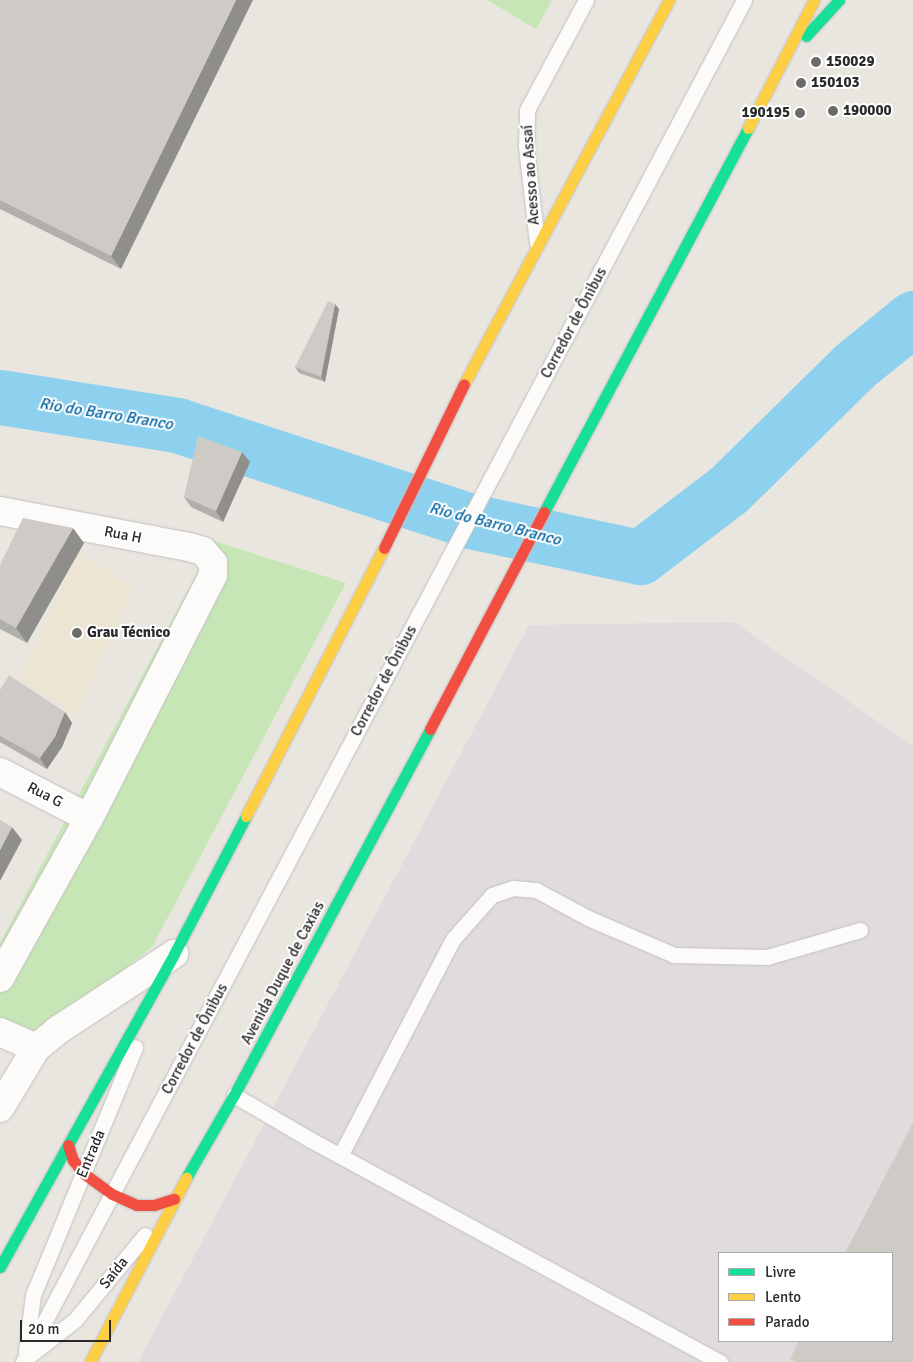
<!DOCTYPE html>
<html>
<head>
<meta charset="utf-8">
<style>
	body { margin:0 }
	#map { position:relative; width:913px; height:1362px; overflow:hidden; background:#e9e5df; font-family:Signika,sans-serif }
	div>[style] { position:absolute }
	.industrial>* { inset:0; background:#e0dcde }
	.education>* { inset:0; background:#ede5d3 }
	.green>* { inset:0; background:#c7e6b6 }
	.river>* { height:55px; margin:-27.5px; padding:0 27.5px; transform-origin:27.5px; border-radius:27.5px; background:#8ed1ee }
	.roads { filter:drop-shadow(0 0 1px #c2c1c1) drop-shadow(0 0 1px #c2c1c1) }
	.lane>* { height:15px; margin:-7.5px; padding:0 7.5px; transform-origin:7.5px; border-radius:7.5px; background:#fcfbfa }
	.street>* { height:28px; margin:-14px; padding:0 14px; transform-origin:14px; border-radius:14px; background:#fcfbfa }
	.fast>* { height:11px; margin:-5.5px; padding:0 5.5px; transform-origin:5.5px; border-radius:5.5px; background:#16e098 }
	.slow>* { height:11px; margin:-5.5px; padding:0 5.5px; transform-origin:5.5px; border-radius:5.5px; background:#ffcf43 }
	.jam>* { height:11px; margin:-5.5px; padding:0 5.5px; transform-origin:5.5px; border-radius:5.5px; background:#f24e42 }
	.wall>* { inset:0; background:#b1afaa }
	.shaded-wall>* { inset:0; background:#908e8b }
	.building>* { inset:0; background:#cecbc6 }
	.dots>* { width:14px; height:14px; translate:-50% -50%; box-sizing:border-box; border:2px solid #fff; border-radius:50% }
	span { translate:-50% -50%; white-space:nowrap; text-align:center; line-height:1.15; -webkit-text-stroke:4px #fff; paint-order:stroke }
	.poi-label { font-size:15px; color:#2a2a2a; font-weight:700 }
	.left { translate:0 -50%; text-align:left }
	.right { translate:-100% -50%; text-align:right }
	.street-label { font-size:15px; color:#2a2a2a }
	.water-label { font-size:16px; color:#0664a2; font-style:italic }
	.legend { position:absolute; left:718px; top:1252px; width:175px; height:90px; box-sizing:border-box; background:#fff; border:1px solid #aaa; margin:0; padding:6px 9px; list-style:none; font-size:15px; color:#2a2a2a }
	.legend li { display:flex; align-items:center; gap:10px; height:25px }
	.legend b { width:25px; border:1px solid #aaa }
	.scale { position:absolute; left:20px; top:1320px; width:91px; height:22px; box-sizing:border-box; border:2px solid #2a2a2a; border-top:0; padding-left:6px; font-size:15px; line-height:18px; white-space:nowrap; color:#2a2a2a; -webkit-text-stroke:4px #fff; paint-order:stroke }
</style>
</head>
<body>
<div id="map">
	<div class="industrial">
		<div style="clip-path:polygon(evenodd,734px 622px,913px 746px,913px 1362px,138px 1362px,529px 625px,734px 622px,719px 1253px,892px 1253px,892px 1341px,719px 1341px,719px 1253px)"></div>
	</div>
	<div class="education">
		<div style="clip-path:polygon(78px 553px,134px 587px,76px 715px,19px 679px)"></div>
	</div>
	<div class="green">
		<div style="clip-path:polygon(487px 0,552px 0,536px 29px)"></div>
		<div style="clip-path:polygon(214px 541px,346px 583px,152px 947px,49px 1030px,33px 1046px,0 1029px,0 943px)"></div>
	</div>
	<div class="river">
		<div style="left:0;top:397px;width:179px;rotate:9deg"></div>
		<div style="left:177px;top:425px;width:308px;rotate:18.1deg"></div>
		<div style="left:470px;top:521px;width:174px;rotate:12deg"></div>
		<div style="left:640px;top:557px;width:111px;rotate:-37.3deg"></div>
		<div style="left:728px;top:490px;width:177px;rotate:-44.5deg"></div>
		<div style="left:854px;top:366px;width:76px;rotate:-39.1deg"></div>
	</div>
	<div class="roads">
		<div class="lane">
			<div style="left:537px;top:243px;width:98px;rotate:-96.5deg"></div>
			<div style="left:526px;top:146px;width:36px;rotate:-88deg"></div>
			<div style="left:527px;top:110px;width:125px;rotate:-61.8deg"></div>
			<div style="left:234px;top:1095px;width:87px;rotate:30.4deg"></div>
			<div style="left:309px;top:1139px;width:468px;rotate:28.5deg"></div>
			<div style="left:340px;top:1156px;width:245px;rotate:-62.5deg"></div>
			<div style="left:453px;top:939px;width:59px;rotate:-48.4deg"></div>
			<div style="left:492px;top:895px;width:22px;rotate:-18deg"></div>
			<div style="left:513px;top:888px;width:23px;rotate:5deg"></div>
			<div style="left:536px;top:890px;width:59px;rotate:28.3deg"></div>
			<div style="left:588px;top:918px;width:94px;rotate:23.3deg"></div>
			<div style="left:674px;top:955px;width:93px;rotate:1.2deg"></div>
			<div style="left:767px;top:957px;width:97px;rotate:-16.2deg"></div>
			<div style="left:26px;top:1351px;width:56px;rotate:-82.9deg"></div>
			<div style="left:33px;top:1295px;width:268px;rotate:-67.6deg"></div>
			<div style="left:30px;top:1355px;width:57px;rotate:-37.9deg"></div>
			<div style="left:75px;top:1320px;width:110px;rotate:-50.5deg"></div>
			<div style="left:23px;top:1362px;width:1541px;rotate:-62.1deg"></div>
		</div>
		<div class="street">
			<div style="left:0;top:511px;width:192px;rotate:10.8deg"></div>
			<div style="left:189px;top:547px;width:15px;rotate:16deg"></div>
			<div style="left:203px;top:551px;width:16px;rotate:50deg"></div>
			<div style="left:213px;top:563px;width:12px;rotate:90deg"></div>
			<div style="left:213px;top:575px;width:273px;rotate:117deg"></div>
			<div style="left:89px;top:818px;width:183px;rotate:119.1deg"></div>
			<div style="left:0;top:772px;width:100px;rotate:27.3deg"></div>
			<div style="left:0;top:1032px;width:39px;rotate:24deg"></div>
			<div style="left:0;top:1108px;width:70px;rotate:-59deg"></div>
			<div style="left:36px;top:1048px;width:28px;rotate:-39deg"></div>
			<div style="left:58px;top:1030px;width:139px;rotate:-33.2deg"></div>
		</div>
		<div class="fast">
			<div style="left:806px;top:36px;width:49px;rotate:-47.5deg"></div>
			<div style="left:544px;top:512px;width:435px;rotate:-62deg"></div>
			<div style="left:186px;top:1178px;width:96px;rotate:-60deg"></div>
			<div style="left:234px;top:1095px;width:415px;rotate:-61.8deg"></div>
			<div style="left:0;top:1267px;width:358px;rotate:-60.9deg"></div>
			<div style="left:174px;top:954px;width:156px;rotate:-62.4deg"></div>
		</div>
		<div class="slow">
			<div style="left:748px;top:128px;width:144px;rotate:-62.7deg"></div>
			<div style="left:464px;top:384px;width:435px;rotate:-61.9deg"></div>
			<div style="left:246px;top:816px;width:301px;rotate:-62.8deg"></div>
			<div style="left:90px;top:1362px;width:208px;rotate:-62.4deg"></div>
		</div>
		<div class="jam">
			<div style="left:384px;top:548px;width:182px;rotate:-64deg"></div>
			<div style="left:430px;top:729px;width:245px;rotate:-62.3deg"></div>
			<div style="left:68px;top:1145px;width:16px;rotate:72deg"></div>
			<div style="left:73px;top:1160px;width:16px;rotate:52deg"></div>
			<div style="left:83px;top:1173px;width:36px;rotate:36deg"></div>
			<div style="left:112px;top:1194px;width:27px;rotate:24deg"></div>
			<div style="left:137px;top:1205px;width:17px"></div>
			<div style="left:154px;top:1205px;width:21px;rotate:-17deg"></div>
		</div>
	</div>
	<div class="wall">
		<div style="clip-path:polygon(0 0,121px 269px,0 209px)"></div>
		<div style="clip-path:polygon(339px 309px,325px 382px,299px 373px,295px 367px)"></div>
		<div style="clip-path:polygon(250px 462px,223px 522px,191px 507px,184px 497px)"></div>
		<div style="clip-path:polygon(84px 543px,27px 643px,0 629px,0 565px)"></div>
		<div style="clip-path:polygon(0 690px,65px 712px,72px 723px,62px 747px,47px 769px,0 742px)"></div>
	</div>
	<div class="shaded-wall">
		<div style="clip-path:polygon(236px 0,253px 0,121px 269px,111px 256px)"></div>
		<div style="clip-path:polygon(335px 304px,339px 309px,325px 382px,321px 377px)"></div>
		<div style="clip-path:polygon(242px 452px,250px 462px,223px 522px,216px 511px)"></div>
		<div style="clip-path:polygon(73px 528px,84px 543px,27px 643px,16px 628px)"></div>
		<div style="clip-path:polygon(65px 712px,72px 723px,62px 747px,47px 769px,40px 758px)"></div>
		<div style="clip-path:polygon(12px 827px,22px 840px,0 881px,0 850px)"></div>
	</div>
	<div class="building">
		<div style="clip-path:polygon(0 0,236px 0,111px 256px,0 200px)"></div>
		<div style="clip-path:polygon(328px 301px,335px 304px,321px 377px,295px 367px)"></div>
		<div style="clip-path:polygon(198px 436px,242px 452px,216px 511px,184px 497px)"></div>
		<div style="clip-path:polygon(23px 518px,73px 528px,16px 628px,0 619px,0 565px)"></div>
		<div style="clip-path:polygon(9px 675px,65px 712px,55px 737px,40px 758px,0 736px,0 690px)"></div>
		<div style="clip-path:polygon(0 820px,12px 827px,0 850px)"></div>
		<div style="clip-path:polygon(913px 1123px,913px 1362px,796px 1362px,790px 1359px,799px 1341px,892px 1341px,892px 1253px,845px 1253px)"></div>
	</div>
	<div class="dots">
		<div style="left:816px;top:62px;background:#6d6b69"></div>
		<div style="left:801px;top:83px;background:#6d6b69"></div>
		<div style="left:833px;top:111px;background:#6d6b69"></div>
		<div style="left:800px;top:113px;background:#6d6b69"></div>
		<div style="left:77px;top:633px;background:#6d6b69"></div>
	</div>
	<div class="poi-label">
		<span class="left" style="left:826px;top:62px">150029</span>
		<span class="left" style="left:811px;top:83px">150103</span>
		<span class="left" style="left:843px;top:111px">190000</span>
		<span class="right" style="left:790px;top:113px">190195</span>
		<span class="left" style="left:87px;top:633px">Grau Técnico</span>
	</div>
	<div class="street-label">
		<span style="left:531px;top:175px;rotate:-94deg">Acesso ao Assaí</span>
		<span style="left:574px;top:323px;rotate:-62deg">Corredor de Ônibus</span>
		<span style="left:123px;top:535px;rotate:11deg">Rua H</span>
		<span style="left:384px;top:681px;rotate:-62deg">Corredor de Ônibus</span>
		<span style="left:45px;top:795px;rotate:27deg">Rua G</span>
		<span style="left:283px;top:973px;rotate:-62deg">Avenida Duque de Caxias</span>
		<span style="left:195px;top:1039px;rotate:-62deg">Corredor de Ônibus</span>
		<span style="left:91px;top:1154px;rotate:-67deg">Entrada</span>
		<span style="left:114px;top:1273px;rotate:-51deg">Saída</span>
	</div>
	<div class="water-label">
		<span style="left:106px;top:414px;rotate:9deg">Rio do Barro Branco</span>
		<span style="left:495px;top:524px;rotate:14deg">Rio do Barro Branco</span>
	</div>
	<ul class="legend">
	<li><b style="height:6px;background:#16e098"></b>Livre</li>
	<li><b style="height:6px;background:#ffcf43"></b>Lento</li>
	<li><b style="height:6px;background:#f24e42"></b>Parado</li>
	</ul>
	<div class="scale">20 m</div>
</div>
</body>
</html>
